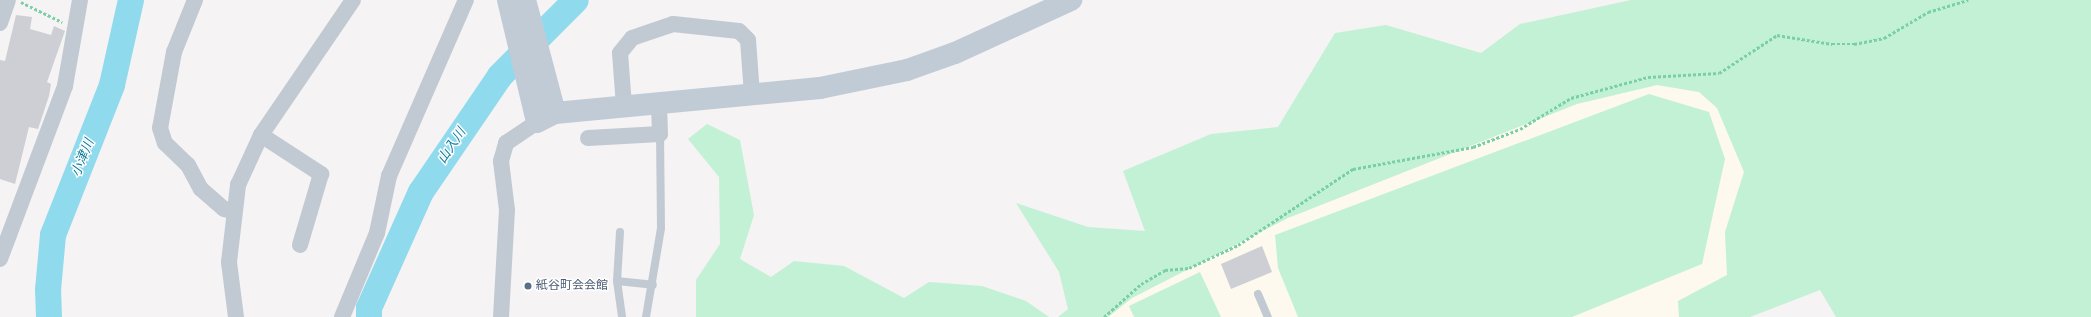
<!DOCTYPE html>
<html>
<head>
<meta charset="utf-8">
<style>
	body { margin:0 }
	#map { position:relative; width:2091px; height:317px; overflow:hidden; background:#f5f3f3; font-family:Helvetica,"Noto Sans JP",sans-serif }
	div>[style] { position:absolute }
	.commercial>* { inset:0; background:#fdf9ef }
	.green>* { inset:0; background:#c3f1d5 }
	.river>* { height:26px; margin:-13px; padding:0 13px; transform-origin:13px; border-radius:13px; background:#90daee }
	.building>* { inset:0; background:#cdcfd5 }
	.path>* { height:2.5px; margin-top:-1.25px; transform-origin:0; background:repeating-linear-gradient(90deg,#7ad0a6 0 3px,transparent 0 5px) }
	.lane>* { height:8px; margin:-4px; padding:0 4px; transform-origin:4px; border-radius:4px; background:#c1cad2 }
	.street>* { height:16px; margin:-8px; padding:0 8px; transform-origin:8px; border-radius:8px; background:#c1cad2 }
	.secondary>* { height:22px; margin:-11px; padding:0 11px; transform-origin:11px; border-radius:11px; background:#c1cbd6 }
	.dots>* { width:11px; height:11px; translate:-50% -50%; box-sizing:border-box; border:2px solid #fff; border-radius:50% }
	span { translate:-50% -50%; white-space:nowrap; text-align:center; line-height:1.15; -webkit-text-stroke:3px #fff; paint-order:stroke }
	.service-label { font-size:12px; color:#4e5e75 }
	.left { translate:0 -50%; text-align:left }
	.water-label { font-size:13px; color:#0c7c9b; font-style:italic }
</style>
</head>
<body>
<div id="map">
	<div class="commercial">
		<div style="clip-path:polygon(1657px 85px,1699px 92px,1717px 108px,1744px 172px,1725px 232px,1727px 275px,1678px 301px,1679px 317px,1108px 317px,1132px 298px,1288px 218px,1577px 104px)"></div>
	</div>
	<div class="green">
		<div style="clip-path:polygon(1631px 0,2091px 0,2091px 317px,1836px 317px,1820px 290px,1750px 317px,1679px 317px,1678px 301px,1727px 275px,1725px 232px,1744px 172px,1717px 108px,1699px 92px,1657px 85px,1577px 104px,1288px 218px,1132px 298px,1108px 317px,1058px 317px,1068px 309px,1059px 272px,1016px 203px,1088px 227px,1145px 231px,1123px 171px,1211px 134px,1278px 127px,1335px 33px,1386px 25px,1481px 53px,1520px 24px)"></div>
		<div style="clip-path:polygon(1649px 94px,1709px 112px,1725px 159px,1702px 264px,1572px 317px,1298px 317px,1278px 268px,1275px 235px)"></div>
		<div style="clip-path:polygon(707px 124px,740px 140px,754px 215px,740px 259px,771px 277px,794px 261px,844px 266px,904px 298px,929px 282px,982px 286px,1026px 301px,1049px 317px,696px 317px,696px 280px,720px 244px,719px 177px,688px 139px)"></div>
		<div style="clip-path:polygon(1200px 272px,1221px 317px,1134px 317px,1129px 306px)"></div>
	</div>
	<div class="river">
		<div style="left:49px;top:317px;width:27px;rotate:-92deg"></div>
		<div style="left:48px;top:290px;width:55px;rotate:-84.8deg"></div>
		<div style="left:53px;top:235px;width:161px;rotate:-68.5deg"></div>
		<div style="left:112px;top:85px;width:87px;rotate:-77.4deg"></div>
		<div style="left:369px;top:317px;width:9px;rotate:-90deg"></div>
		<div style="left:369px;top:308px;width:127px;rotate:-65.9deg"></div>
		<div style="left:421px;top:192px;width:140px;rotate:-55.7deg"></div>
		<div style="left:500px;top:76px;width:107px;rotate:-45deg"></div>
	</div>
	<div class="building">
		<div style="clip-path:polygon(16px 15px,32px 17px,30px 29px,51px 35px,54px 26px,65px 31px,47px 82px,51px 84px,49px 96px,38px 129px,29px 127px,15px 184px,0 179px,0 60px,5px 61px)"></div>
		<div style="clip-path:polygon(1262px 246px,1272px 272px,1231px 289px,1221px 264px)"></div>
	</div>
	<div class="path">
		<div style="left:21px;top:2px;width:46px;rotate:26deg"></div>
		<div style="left:1104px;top:317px;width:50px;rotate:-41.7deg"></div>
		<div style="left:1141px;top:284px;width:28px;rotate:-30deg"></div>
		<div style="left:1165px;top:270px;width:24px;rotate:-5deg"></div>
		<div style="left:1189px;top:268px;width:54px;rotate:-25.1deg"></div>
		<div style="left:1238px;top:245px;width:138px;rotate:-33.5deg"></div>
		<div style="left:1353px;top:169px;width:122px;rotate:-10.4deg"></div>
		<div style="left:1473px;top:147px;width:50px;rotate:-21deg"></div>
		<div style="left:1520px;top:129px;width:60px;rotate:-31.3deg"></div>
		<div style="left:1571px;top:98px;width:80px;rotate:-15.3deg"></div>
		<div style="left:1648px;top:77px;width:71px;rotate:-3.2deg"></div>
		<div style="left:1719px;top:73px;width:69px;rotate:-33.2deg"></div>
		<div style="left:1777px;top:35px;width:56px;rotate:9.3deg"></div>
		<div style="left:1832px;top:44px;width:22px"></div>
		<div style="left:1854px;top:44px;width:31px;rotate:-11deg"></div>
		<div style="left:1884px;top:38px;width:51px;rotate:-30.6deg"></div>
		<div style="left:1928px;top:12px;width:42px;rotate:-16.7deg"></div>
	</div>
	<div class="lane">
		<div style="left:620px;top:232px;width:49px;rotate:93.5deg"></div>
		<div style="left:617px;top:281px;width:36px;rotate:82deg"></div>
		<div style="left:617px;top:281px;width:36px;rotate:6deg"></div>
		<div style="left:1258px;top:294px;width:25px;rotate:67deg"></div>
		<div style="left:646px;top:317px;width:90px;rotate:-80.4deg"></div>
		<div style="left:661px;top:228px;width:94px;rotate:-90.6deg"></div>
	</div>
	<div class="street">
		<div style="left:195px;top:0;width:56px;rotate:112deg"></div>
		<div style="left:174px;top:52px;width:77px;rotate:100.4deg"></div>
		<div style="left:160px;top:128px;width:16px;rotate:72deg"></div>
		<div style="left:165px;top:143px;width:32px;rotate:44deg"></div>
		<div style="left:188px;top:165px;width:27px;rotate:62deg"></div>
		<div style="left:201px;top:189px;width:30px;rotate:41deg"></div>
		<div style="left:224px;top:209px;width:8px;rotate:14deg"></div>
		<div style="left:0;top:23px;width:24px;rotate:-71deg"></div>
		<div style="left:624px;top:106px;width:53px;rotate:-94.3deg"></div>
		<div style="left:620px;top:53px;width:19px;rotate:-51deg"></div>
		<div style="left:632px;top:38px;width:43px;rotate:-18.9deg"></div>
		<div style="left:673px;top:24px;width:66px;rotate:6.1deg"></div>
		<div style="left:739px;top:31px;width:13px;rotate:45deg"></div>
		<div style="left:748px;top:40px;width:54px;rotate:85.8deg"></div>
		<div style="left:261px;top:135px;width:72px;rotate:33deg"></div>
		<div style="left:321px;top:174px;width:74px;rotate:106.5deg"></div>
		<div style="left:588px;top:138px;width:72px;rotate:-3.2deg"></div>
		<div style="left:660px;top:134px;width:31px;rotate:-92deg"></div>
		<div style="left:0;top:259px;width:185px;rotate:-69.4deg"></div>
		<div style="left:65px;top:86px;width:87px;rotate:-80.1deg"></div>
		<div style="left:236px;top:317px;width:55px;rotate:-97.3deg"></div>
		<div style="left:229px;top:262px;width:78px;rotate:-83.3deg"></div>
		<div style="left:238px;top:185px;width:55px;rotate:-65.3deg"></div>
		<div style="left:261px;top:135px;width:163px;rotate:-55.7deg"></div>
		<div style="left:342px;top:317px;width:91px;rotate:-67.4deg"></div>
		<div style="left:377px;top:233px;width:58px;rotate:-78.1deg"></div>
		<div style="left:389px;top:176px;width:192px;rotate:-66.4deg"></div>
		<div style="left:501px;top:317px;width:107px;rotate:-86.8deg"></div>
		<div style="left:507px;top:210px;width:49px;rotate:-97deg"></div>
		<div style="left:501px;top:161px;width:19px;rotate:-74deg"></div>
		<div style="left:506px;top:143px;width:37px;rotate:-34deg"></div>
	</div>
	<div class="secondary">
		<div style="left:508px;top:0;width:125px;rotate:76.6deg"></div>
		<div style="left:537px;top:122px;width:20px;rotate:-27deg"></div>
		<div style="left:555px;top:113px;width:266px;rotate:-5.4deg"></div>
		<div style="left:820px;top:88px;width:89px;rotate:-11.7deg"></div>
		<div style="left:907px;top:70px;width:51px;rotate:-19.5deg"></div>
		<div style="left:955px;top:53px;width:128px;rotate:-24.6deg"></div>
		<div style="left:525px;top:0;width:117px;rotate:75.1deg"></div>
	</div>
	<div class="dots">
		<div style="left:528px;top:286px;background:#5c6f8a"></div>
	</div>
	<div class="service-label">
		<span class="left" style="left:536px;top:286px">紙谷町会会館</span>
	</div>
	<div class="water-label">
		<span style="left:452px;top:146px;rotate:-56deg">山入川</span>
		<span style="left:83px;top:158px;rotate:-68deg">小津川</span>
	</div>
</div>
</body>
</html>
